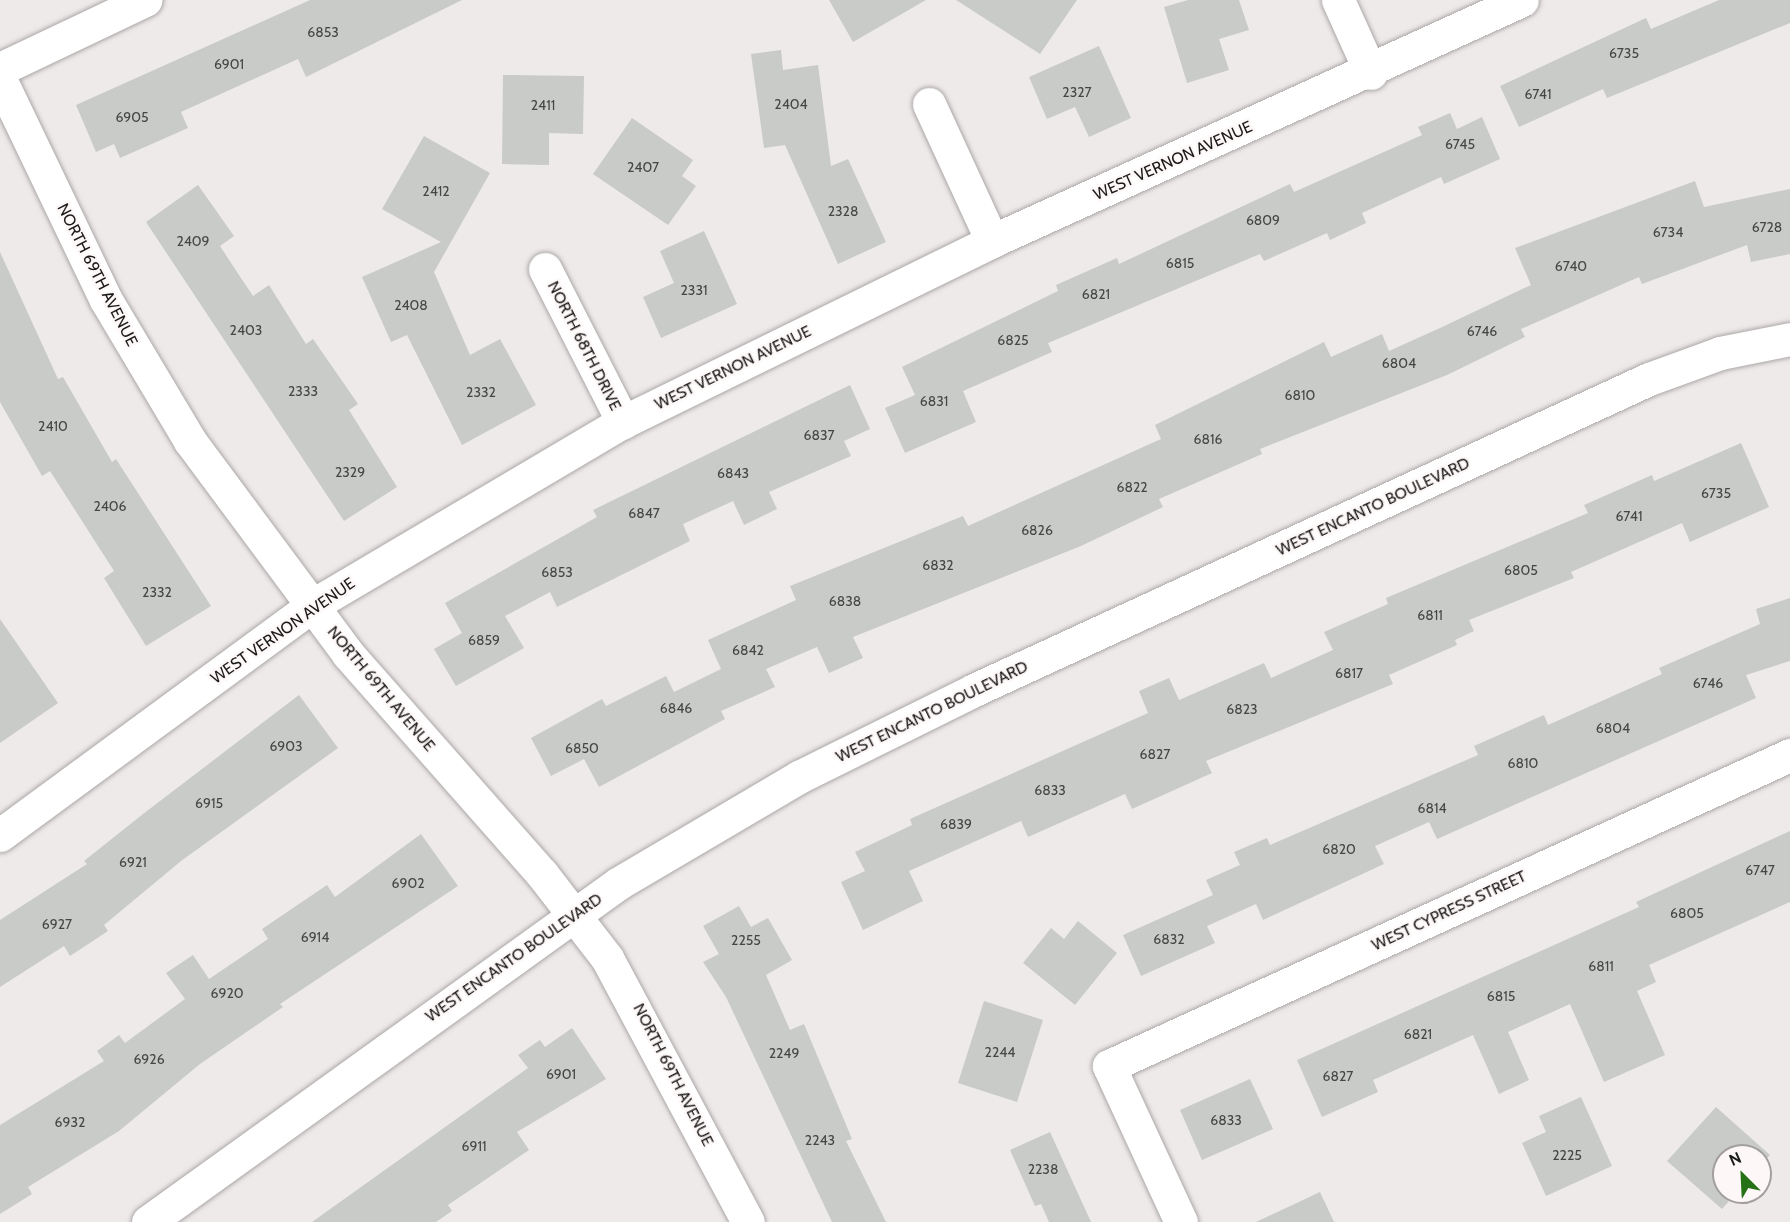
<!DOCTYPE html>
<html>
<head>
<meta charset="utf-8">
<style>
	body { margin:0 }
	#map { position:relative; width:1790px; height:1222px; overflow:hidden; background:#efeaea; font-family:Cabin,sans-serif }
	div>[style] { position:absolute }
	.building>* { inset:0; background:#c8cbc7 }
	.roads { filter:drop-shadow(0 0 2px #aca7a7) drop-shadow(0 0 2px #aca7a7) }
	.minor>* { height:33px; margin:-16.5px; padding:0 16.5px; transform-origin:16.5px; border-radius:16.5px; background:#fff }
	.tertiary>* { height:33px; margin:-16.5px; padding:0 16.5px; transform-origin:16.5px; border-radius:16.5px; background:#fff }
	span { translate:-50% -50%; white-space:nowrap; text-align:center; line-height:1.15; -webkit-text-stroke:4.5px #fdf7f7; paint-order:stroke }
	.number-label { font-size:14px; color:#464645 }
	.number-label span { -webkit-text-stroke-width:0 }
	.street-label { font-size:16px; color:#1b1a1a }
	.north { position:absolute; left:1712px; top:1144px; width:60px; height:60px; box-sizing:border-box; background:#fdf7f7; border:2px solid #a39f9f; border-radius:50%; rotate:336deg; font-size:16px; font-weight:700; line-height:24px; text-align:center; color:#1b1a1a }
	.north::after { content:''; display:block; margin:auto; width:21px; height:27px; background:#257115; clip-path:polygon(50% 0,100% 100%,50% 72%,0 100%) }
</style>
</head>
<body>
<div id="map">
	<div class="building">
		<div style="clip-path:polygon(310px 0,462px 0,306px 77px,298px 59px,181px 112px,188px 128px,120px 158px,114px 144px,96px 152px,76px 105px)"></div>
		<div style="clip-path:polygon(829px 0,926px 0,853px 42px)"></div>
		<div style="clip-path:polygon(956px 0,1077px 0,1040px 54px)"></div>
		<div style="clip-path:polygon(1188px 0,1239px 0,1249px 30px,1219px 39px,1229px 70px,1187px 83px,1164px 7px)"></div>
		<div style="clip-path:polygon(1719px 0,1790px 0,1790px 23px,1607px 98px,1603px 89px,1519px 127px,1500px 86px,1646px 18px,1651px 29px)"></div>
		<div style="clip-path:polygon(1099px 46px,1131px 118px,1089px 137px,1075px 107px,1047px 119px,1029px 77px)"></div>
		<div style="clip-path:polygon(781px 50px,783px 70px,818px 65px,831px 166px,848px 159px,886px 242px,838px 264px,785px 145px,764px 148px,751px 54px)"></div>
		<div style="clip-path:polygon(503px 75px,584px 76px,583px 134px,549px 133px,549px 165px,502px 164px)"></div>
		<div style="clip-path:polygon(1450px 113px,1457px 129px,1482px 117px,1500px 159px,1444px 184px,1441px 177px,1362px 213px,1366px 223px,1330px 240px,1327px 233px,1264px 261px,1260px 254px,1048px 343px,1052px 352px,963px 391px,976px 422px,905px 453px,885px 408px,915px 395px,902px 367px,1058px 291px,1056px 285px,1117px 258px,1119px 264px,1290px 184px,1294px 192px,1422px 135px,1418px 127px)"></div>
		<div style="clip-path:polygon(632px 118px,693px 160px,682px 176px,696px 186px,668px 225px,593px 174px)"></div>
		<div style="clip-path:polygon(424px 136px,490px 173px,434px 272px,470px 355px,500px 339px,536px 405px,462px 445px,407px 335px,391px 342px,362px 277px,441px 242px,382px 209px)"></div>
		<div style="clip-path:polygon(1695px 181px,1704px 207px,1790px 189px,1790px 254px,1751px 262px,1747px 245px,1642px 284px,1639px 277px,1521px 329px,1525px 337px,1447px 375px,1260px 449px,1262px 454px,1159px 499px,1163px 507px,1081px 546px,853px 637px,863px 658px,829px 673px,817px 647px,766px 669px,775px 687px,721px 711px,725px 719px,599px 787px,584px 759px,551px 776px,531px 738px,602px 699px,606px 706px,666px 676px,674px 692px,721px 669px,708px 640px,796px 600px,790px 586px,963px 516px,968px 526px,1161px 439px,1155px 425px,1324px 342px,1331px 357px,1382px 334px,1389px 351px,1440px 328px,1531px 285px,1515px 248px)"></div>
		<div style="clip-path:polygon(198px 185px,234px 236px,220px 246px,237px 272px,253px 296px,269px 285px,306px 344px,313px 339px,358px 404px,349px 410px,397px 487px,344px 521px,146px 222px)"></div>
		<div style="clip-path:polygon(704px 231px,737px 304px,661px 338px,643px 297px,674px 283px,660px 251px)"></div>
		<div style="clip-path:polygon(0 252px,58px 379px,63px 377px,112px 462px,116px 459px,211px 606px,146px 646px,104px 578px,114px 571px,50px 471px,42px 476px,0 402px)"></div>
		<div style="clip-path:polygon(850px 385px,870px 429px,844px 441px,851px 456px,769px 492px,777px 509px,744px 525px,733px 501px,683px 524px,690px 541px,557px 607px,550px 592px,505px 616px,524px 648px,456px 686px,434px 649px,462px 633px,445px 603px,597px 517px,593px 510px)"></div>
		<div style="clip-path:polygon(1741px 443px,1769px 507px,1690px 542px,1682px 523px,1571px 572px,1574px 578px,1469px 620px,1474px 631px,1455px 640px,1457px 645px,1389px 675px,1393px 684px,1206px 761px,1212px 773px,1132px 809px,1125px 794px,1028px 837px,1021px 821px,909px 871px,923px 901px,863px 930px,841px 882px,865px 871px,855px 852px,912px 825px,910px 819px,1148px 713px,1139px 691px,1169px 678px,1179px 700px,1264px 663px,1271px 678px,1333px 650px,1324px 632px,1388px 604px,1386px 598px,1588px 513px,1584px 505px,1652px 475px,1654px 481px)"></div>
		<div style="clip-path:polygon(1790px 598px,1790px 661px,1746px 675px,1756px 698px,1437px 839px,1429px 822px,1375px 846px,1384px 864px,1263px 920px,1256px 904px,1207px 926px,1215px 943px,1141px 976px,1123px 935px,1213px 895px,1206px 880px,1240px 865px,1234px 852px,1267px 838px,1270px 845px,1478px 755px,1474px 746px,1544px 715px,1548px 725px,1662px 674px,1659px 668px,1760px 624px,1756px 609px)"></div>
		<div style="clip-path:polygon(0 619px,58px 703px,0 743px)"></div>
		<div style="clip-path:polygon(299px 695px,338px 748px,181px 861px,104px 925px,108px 931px,70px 956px,64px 946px,0 987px,0 920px,87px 864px,84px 861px,143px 814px)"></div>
		<div style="clip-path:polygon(1790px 831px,1790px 902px,1649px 965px,1656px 982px,1637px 991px,1665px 1055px,1604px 1082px,1570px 1004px,1508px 1032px,1529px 1080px,1499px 1094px,1473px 1035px,1373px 1080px,1378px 1092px,1322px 1117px,1297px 1060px,1639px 907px,1636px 902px)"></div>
		<div style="clip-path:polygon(421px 834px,458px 886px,280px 1004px,283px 1007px,200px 1064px,119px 1131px,28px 1187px,32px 1194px,0 1214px,0 1125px,104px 1061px,97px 1051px,119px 1035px,125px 1043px,185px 999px,166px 973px,193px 955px,209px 979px,268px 939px,262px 929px,327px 885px,335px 897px)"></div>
		<div style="clip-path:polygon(739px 906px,751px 927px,768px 918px,792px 960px,766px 975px,790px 1030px,804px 1024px,852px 1139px,846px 1141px,886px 1222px,832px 1222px,726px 997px,703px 962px,719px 954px,703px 926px)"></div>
		<div style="clip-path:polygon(1078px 921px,1117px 953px,1075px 1005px,1023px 963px,1051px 928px,1064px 939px)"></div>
		<div style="clip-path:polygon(984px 1001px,1043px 1020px,1017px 1102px,958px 1083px)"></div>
		<div style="clip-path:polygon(572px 1028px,606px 1079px,517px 1132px,529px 1150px,448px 1205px,452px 1211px,436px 1222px,312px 1222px,528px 1068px,518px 1055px,540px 1040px,545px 1047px)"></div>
		<div style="clip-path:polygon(1250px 1079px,1273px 1129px,1202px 1160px,1180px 1110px)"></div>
		<div style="clip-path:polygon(1581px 1097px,1612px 1166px,1546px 1196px,1522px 1143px,1546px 1132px,1539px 1116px)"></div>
		<div style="clip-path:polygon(1716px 1107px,1770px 1155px,1760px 1166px,1760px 1156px,1724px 1156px,1724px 1192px,1737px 1192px,1722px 1209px,1667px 1161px)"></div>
		<div style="clip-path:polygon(1050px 1132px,1091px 1222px,1049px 1222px,1041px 1204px,1035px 1206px,1010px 1150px)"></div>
		<div style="clip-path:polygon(1320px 1192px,1334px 1222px,1256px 1222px)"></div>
	</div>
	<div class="roads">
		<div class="minor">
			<div style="left:1338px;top:0;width:80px;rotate:65.7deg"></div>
			<div style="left:0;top:69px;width:161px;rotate:-25.4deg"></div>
			<div style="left:0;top:79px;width:245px;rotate:64.4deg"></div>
			<div style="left:106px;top:300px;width:164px;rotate:59.2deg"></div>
			<div style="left:190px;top:441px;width:265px;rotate:53.4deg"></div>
			<div style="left:348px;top:654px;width:293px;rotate:48.6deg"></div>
			<div style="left:542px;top:874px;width:106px;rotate:52.3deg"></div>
			<div style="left:607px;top:958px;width:299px;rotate:61.9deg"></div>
			<div style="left:929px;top:104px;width:151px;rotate:65.3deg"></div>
			<div style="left:545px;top:269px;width:172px;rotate:63deg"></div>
			<div style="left:0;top:835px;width:388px;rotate:-36.3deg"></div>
			<div style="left:313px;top:605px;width:360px;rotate:-30.6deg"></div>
			<div style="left:623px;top:422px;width:411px;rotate:-26.1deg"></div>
			<div style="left:992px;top:241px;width:582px;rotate:-24.45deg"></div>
			<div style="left:1181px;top:1222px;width:172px;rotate:-114.8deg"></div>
			<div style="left:1109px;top:1066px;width:749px;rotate:-24.55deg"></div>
		</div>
		<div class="tertiary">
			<div style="left:148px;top:1222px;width:580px;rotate:-35.74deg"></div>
			<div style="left:619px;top:883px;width:209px;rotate:-30.5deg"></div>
			<div style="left:799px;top:777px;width:195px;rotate:-26.4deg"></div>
			<div style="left:974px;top:690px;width:743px;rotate:-24.74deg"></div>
			<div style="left:1649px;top:379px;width:76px;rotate:-20.1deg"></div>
			<div style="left:1720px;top:353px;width:71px;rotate:-11.3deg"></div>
		</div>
	</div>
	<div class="number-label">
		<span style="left:323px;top:32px">6853</span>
		<span style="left:1624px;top:53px">6735</span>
		<span style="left:229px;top:64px">6901</span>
		<span style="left:1077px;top:92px">2327</span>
		<span style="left:1538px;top:94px">6741</span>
		<span style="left:791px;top:104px">2404</span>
		<span style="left:543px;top:105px">2411</span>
		<span style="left:132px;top:117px">6905</span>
		<span style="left:1460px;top:144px">6745</span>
		<span style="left:643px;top:167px">2407</span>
		<span style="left:436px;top:191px">2412</span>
		<span style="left:843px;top:211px">2328</span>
		<span style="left:1263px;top:220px">6809</span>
		<span style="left:1767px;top:227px">6728</span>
		<span style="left:1668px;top:232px">6734</span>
		<span style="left:193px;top:241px">2409</span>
		<span style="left:1180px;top:263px">6815</span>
		<span style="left:1571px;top:266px">6740</span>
		<span style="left:694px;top:290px">2331</span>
		<span style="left:1096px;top:294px">6821</span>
		<span style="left:411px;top:305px">2408</span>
		<span style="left:246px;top:330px">2403</span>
		<span style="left:1482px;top:331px">6746</span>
		<span style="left:1013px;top:340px">6825</span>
		<span style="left:1399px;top:363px">6804</span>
		<span style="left:303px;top:391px">2333</span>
		<span style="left:481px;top:392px">2332</span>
		<span style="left:1300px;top:395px">6810</span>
		<span style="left:934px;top:401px">6831</span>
		<span style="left:53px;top:426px">2410</span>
		<span style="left:819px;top:435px">6837</span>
		<span style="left:1208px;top:439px">6816</span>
		<span style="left:350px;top:472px">2329</span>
		<span style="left:733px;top:473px">6843</span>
		<span style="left:1132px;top:487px">6822</span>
		<span style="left:1716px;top:493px">6735</span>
		<span style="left:110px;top:506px">2406</span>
		<span style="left:644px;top:513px">6847</span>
		<span style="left:1629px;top:516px">6741</span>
		<span style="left:1037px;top:530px">6826</span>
		<span style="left:938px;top:565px">6832</span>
		<span style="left:1521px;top:570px">6805</span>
		<span style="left:557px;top:572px">6853</span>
		<span style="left:157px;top:592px">2332</span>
		<span style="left:845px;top:601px">6838</span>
		<span style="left:1430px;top:615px">6811</span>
		<span style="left:484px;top:640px">6859</span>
		<span style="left:748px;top:650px">6842</span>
		<span style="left:1349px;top:673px">6817</span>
		<span style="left:1708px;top:683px">6746</span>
		<span style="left:676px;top:708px">6846</span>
		<span style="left:1242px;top:709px">6823</span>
		<span style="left:1613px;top:728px">6804</span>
		<span style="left:286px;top:746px">6903</span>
		<span style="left:582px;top:748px">6850</span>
		<span style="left:1155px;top:754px">6827</span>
		<span style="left:1523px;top:763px">6810</span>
		<span style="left:1050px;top:790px">6833</span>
		<span style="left:209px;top:803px">6915</span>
		<span style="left:1432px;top:808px">6814</span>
		<span style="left:956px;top:824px">6839</span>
		<span style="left:1339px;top:849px">6820</span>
		<span style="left:133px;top:862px">6921</span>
		<span style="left:1760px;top:870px">6747</span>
		<span style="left:408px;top:883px">6902</span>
		<span style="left:1687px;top:913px">6805</span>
		<span style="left:57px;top:924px">6927</span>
		<span style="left:315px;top:937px">6914</span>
		<span style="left:1169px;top:939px">6832</span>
		<span style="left:746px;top:940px">2255</span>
		<span style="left:1601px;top:966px">6811</span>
		<span style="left:227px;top:993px">6920</span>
		<span style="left:1501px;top:996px">6815</span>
		<span style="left:1418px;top:1034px">6821</span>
		<span style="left:1000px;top:1052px">2244</span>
		<span style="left:784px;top:1053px">2249</span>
		<span style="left:149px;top:1059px">6926</span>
		<span style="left:561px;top:1074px">6901</span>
		<span style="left:1338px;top:1076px">6827</span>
		<span style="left:1226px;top:1120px">6833</span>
		<span style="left:70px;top:1122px">6932</span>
		<span style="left:820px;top:1140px">2243</span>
		<span style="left:474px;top:1146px">6911</span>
		<span style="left:1567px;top:1155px">2225</span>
		<span style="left:1043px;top:1169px">2238</span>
	</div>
	<div class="street-label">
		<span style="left:1173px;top:161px;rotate:-24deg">WEST VERNON AVENUE</span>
		<span style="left:97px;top:275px;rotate:63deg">NORTH 69TH AVENUE</span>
		<span style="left:584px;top:346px;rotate:63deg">NORTH 68TH DRIVE</span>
		<span style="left:733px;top:368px;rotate:-26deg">WEST VERNON AVENUE</span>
		<span style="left:1373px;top:507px;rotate:-25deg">WEST ENCANTO BOULEVARD</span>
		<span style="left:283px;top:631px;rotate:-35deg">WEST VERNON AVENUE</span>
		<span style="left:381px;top:689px;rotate:50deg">NORTH 69TH AVENUE</span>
		<span style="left:932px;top:712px;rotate:-26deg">WEST ENCANTO BOULEVARD</span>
		<span style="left:1449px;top:911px;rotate:-25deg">WEST CYPRESS STREET</span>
		<span style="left:514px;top:958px;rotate:-35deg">WEST ENCANTO BOULEVARD</span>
		<span style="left:673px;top:1075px;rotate:63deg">NORTH 69TH AVENUE</span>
	</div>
	<div class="north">N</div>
</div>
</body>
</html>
